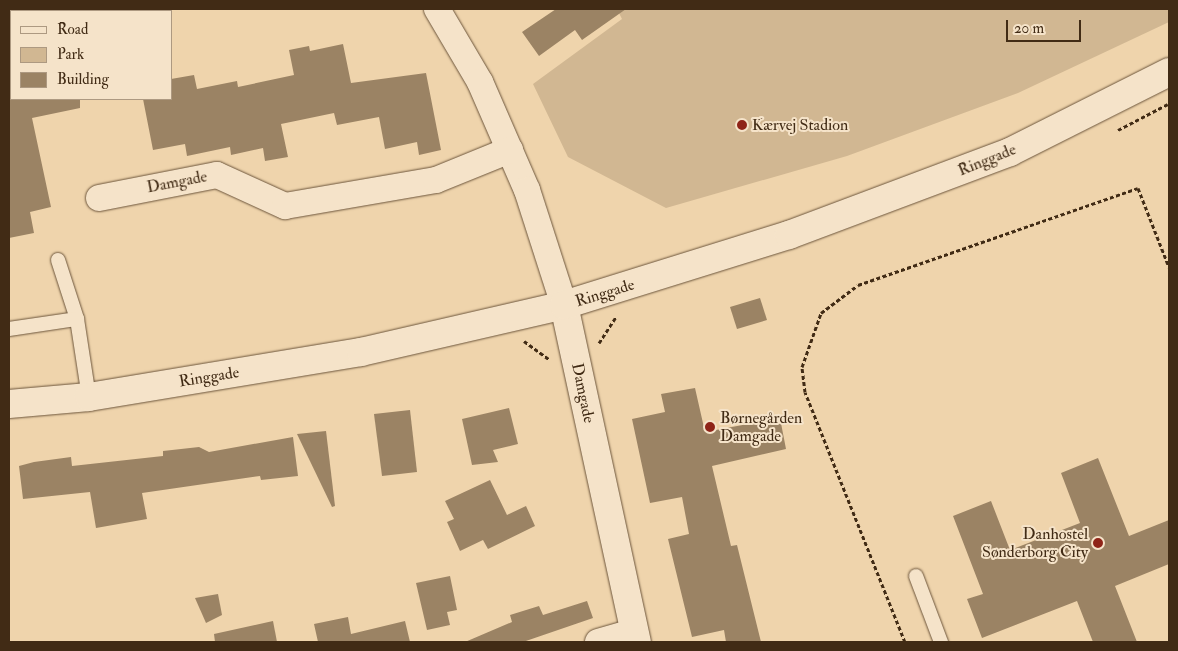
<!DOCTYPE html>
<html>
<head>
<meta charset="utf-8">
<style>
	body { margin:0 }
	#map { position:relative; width:1178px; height:651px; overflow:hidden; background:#efd4ac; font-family:"IM FELL Double Pica",serif }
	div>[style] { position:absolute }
	.green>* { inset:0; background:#d1b792 }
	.building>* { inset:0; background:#9b8364 }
	.path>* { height:3px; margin-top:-1.5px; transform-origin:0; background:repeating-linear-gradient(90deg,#412b15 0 4px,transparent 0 6.5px) }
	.roads { filter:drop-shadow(0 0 1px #6c553b) drop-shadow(0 0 1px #6c553b) }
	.service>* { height:14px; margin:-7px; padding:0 7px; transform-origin:7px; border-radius:7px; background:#f5e3c9 }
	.minor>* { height:26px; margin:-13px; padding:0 13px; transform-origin:13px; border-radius:13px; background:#f5e3c9 }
	.tertiary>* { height:28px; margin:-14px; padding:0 14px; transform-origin:14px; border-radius:14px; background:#f5e3c9 }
	.dots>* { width:14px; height:14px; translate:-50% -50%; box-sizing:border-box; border:2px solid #f5e3c9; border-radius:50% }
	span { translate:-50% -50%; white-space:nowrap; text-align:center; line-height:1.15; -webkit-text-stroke:4px #f5e3c9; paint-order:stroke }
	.poi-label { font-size:16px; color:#412b15 }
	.left { translate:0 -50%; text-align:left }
	.right { translate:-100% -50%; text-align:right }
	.street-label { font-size:16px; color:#412b15 }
	.frame { position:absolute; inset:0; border:10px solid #412b15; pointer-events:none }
	.legend { position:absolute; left:10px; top:10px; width:162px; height:90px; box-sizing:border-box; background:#f5e3c9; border:1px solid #ad9981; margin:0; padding:6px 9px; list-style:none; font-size:15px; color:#412b15 }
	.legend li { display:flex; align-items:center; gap:10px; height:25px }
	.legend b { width:25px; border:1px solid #ad9981 }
	.scale { position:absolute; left:1006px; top:20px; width:75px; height:22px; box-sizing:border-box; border:2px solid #412b15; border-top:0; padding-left:6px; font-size:15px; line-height:18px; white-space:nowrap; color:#412b15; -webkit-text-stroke:4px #f5e3c9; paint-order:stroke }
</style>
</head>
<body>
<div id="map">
	<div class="green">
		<div style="clip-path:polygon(617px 9px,1169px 9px,1169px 22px,1018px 93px,847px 156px,666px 208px,568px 157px,533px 84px,622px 19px)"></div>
	</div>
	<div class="building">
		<div style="clip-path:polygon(556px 9px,626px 9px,582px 40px,575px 30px,539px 56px,522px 32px)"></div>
		<div style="clip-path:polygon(343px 44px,351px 83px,426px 73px,441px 150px,419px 155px,417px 142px,385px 149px,379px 117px,337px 125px,334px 113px,281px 124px,288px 157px,265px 161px,263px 148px,231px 155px,230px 147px,187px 156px,185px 144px,153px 150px,143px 99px,171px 99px,171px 79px,194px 75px,197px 89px,237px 81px,238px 87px,294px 75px,289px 50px,309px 46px,310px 51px)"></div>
		<div style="clip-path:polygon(9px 99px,80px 99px,80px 108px,32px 118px,51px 207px,30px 212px,34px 233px,9px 238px)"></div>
		<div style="clip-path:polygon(760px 298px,767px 320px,737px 329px,730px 307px)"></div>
		<div style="clip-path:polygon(695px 388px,705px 432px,780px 418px,786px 449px,712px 466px,731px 546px,737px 545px,761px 642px,726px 642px,724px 630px,692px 637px,668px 539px,689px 534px,682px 497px,650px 503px,632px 419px,665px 412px,661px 394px)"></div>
		<div style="clip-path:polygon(509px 408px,518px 444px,493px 450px,498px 462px,472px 465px,462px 419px)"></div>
		<div style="clip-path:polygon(410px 410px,417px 472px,382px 476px,374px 414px)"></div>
		<div style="clip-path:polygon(326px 431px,335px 506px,332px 507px,297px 434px)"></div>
		<div style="clip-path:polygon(293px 437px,298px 476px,261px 480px,260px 476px,142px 493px,147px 519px,96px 528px,90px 492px,23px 499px,19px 466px,34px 462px,71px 457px,72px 466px,163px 456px,163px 451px,199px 447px,209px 452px)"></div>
		<div style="clip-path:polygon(1098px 458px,1129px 536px,1169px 520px,1169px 564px,1115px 586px,1137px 642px,1093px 642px,1077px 601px,982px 638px,967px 599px,983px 594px,953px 516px,991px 501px,1010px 550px,1080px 523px,1061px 473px)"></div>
		<div style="clip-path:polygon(490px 480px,507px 515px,526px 506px,535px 526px,488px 549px,483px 540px,460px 551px,447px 522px,454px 519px,445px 501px)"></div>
		<div style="clip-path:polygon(450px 576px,457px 610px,447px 612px,450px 625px,427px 630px,416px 583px)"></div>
		<div style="clip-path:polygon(218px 594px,222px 615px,206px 623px,195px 598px)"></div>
		<div style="clip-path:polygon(587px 601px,593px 618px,523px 642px,465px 642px,512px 622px,510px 615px,539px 606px,543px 615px)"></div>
		<div style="clip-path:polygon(348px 617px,351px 634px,405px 621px,410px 642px,318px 642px,314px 624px)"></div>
		<div style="clip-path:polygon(273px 621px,277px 642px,215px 642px,214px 634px)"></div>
	</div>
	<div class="path">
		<div style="left:1118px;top:130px;width:56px;rotate:-27.5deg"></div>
		<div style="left:524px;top:341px;width:31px;rotate:36deg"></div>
		<div style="left:599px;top:343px;width:31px;rotate:-57deg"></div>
		<div style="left:905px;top:642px;width:269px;rotate:-111.8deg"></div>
		<div style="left:805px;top:392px;width:25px;rotate:-97deg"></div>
		<div style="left:802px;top:367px;width:57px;rotate:-70.6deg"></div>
		<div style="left:821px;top:313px;width:46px;rotate:-37.1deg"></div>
		<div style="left:858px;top:285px;width:296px;rotate:-19.1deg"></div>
		<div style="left:1138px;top:188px;width:85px;rotate:68.6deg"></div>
	</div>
	<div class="roads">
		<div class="service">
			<div style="left:58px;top:260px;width:62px;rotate:72.1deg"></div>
			<div style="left:77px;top:319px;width:79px;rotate:81.3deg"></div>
			<div style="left:9px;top:329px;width:69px;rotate:-8.4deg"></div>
			<div style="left:916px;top:576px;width:71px;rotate:69.3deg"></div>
		</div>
		<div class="minor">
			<div style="left:437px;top:9px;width:85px;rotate:59.5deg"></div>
			<div style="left:480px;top:82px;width:118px;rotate:66.5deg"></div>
			<div style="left:527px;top:190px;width:121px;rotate:72.2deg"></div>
			<div style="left:99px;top:198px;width:120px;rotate:-11deg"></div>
			<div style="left:217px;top:175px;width:75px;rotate:24.5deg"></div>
			<div style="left:285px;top:206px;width:153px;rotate:-9.8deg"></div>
			<div style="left:436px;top:180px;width:80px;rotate:-22.1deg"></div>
			<div style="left:598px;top:642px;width:37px;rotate:-16deg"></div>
		</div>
		<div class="tertiary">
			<div style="left:564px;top:305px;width:345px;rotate:77.8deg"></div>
			<div style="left:9px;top:404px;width:80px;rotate:-5deg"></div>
			<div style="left:89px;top:397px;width:276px;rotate:-9.4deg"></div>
			<div style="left:361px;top:352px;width:208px;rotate:-13deg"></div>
			<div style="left:564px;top:305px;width:236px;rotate:-17.3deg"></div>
			<div style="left:789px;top:235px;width:236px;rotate:-20.6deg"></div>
			<div style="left:1010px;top:152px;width:178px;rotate:-26.7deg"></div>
		</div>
	</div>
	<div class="dots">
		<div style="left:742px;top:125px;background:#8f2418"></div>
		<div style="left:710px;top:427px;background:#8f2418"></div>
		<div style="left:1098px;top:543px;background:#8f2418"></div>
	</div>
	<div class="poi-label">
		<span class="left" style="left:752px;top:125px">Kærvej Stadion</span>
		<span class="left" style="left:720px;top:427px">Børnegården<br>Damgade</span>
		<span class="right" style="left:1088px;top:543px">Danhostel<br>Sønderborg City</span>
	</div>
	<div class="street-label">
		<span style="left:987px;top:160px;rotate:-22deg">Ringgade</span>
		<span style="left:177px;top:182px;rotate:-11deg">Damgade</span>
		<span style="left:605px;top:293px;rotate:-17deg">Ringgade</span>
		<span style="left:209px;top:377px;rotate:-9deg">Ringgade</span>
		<span style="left:583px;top:393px;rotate:78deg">Damgade</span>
	</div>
	<div class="frame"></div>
	<ul class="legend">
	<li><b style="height:6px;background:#f5e3c9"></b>Road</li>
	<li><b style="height:14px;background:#d1b792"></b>Park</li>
	<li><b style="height:14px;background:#9b8364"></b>Building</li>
	</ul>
	<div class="scale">20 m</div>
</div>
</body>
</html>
